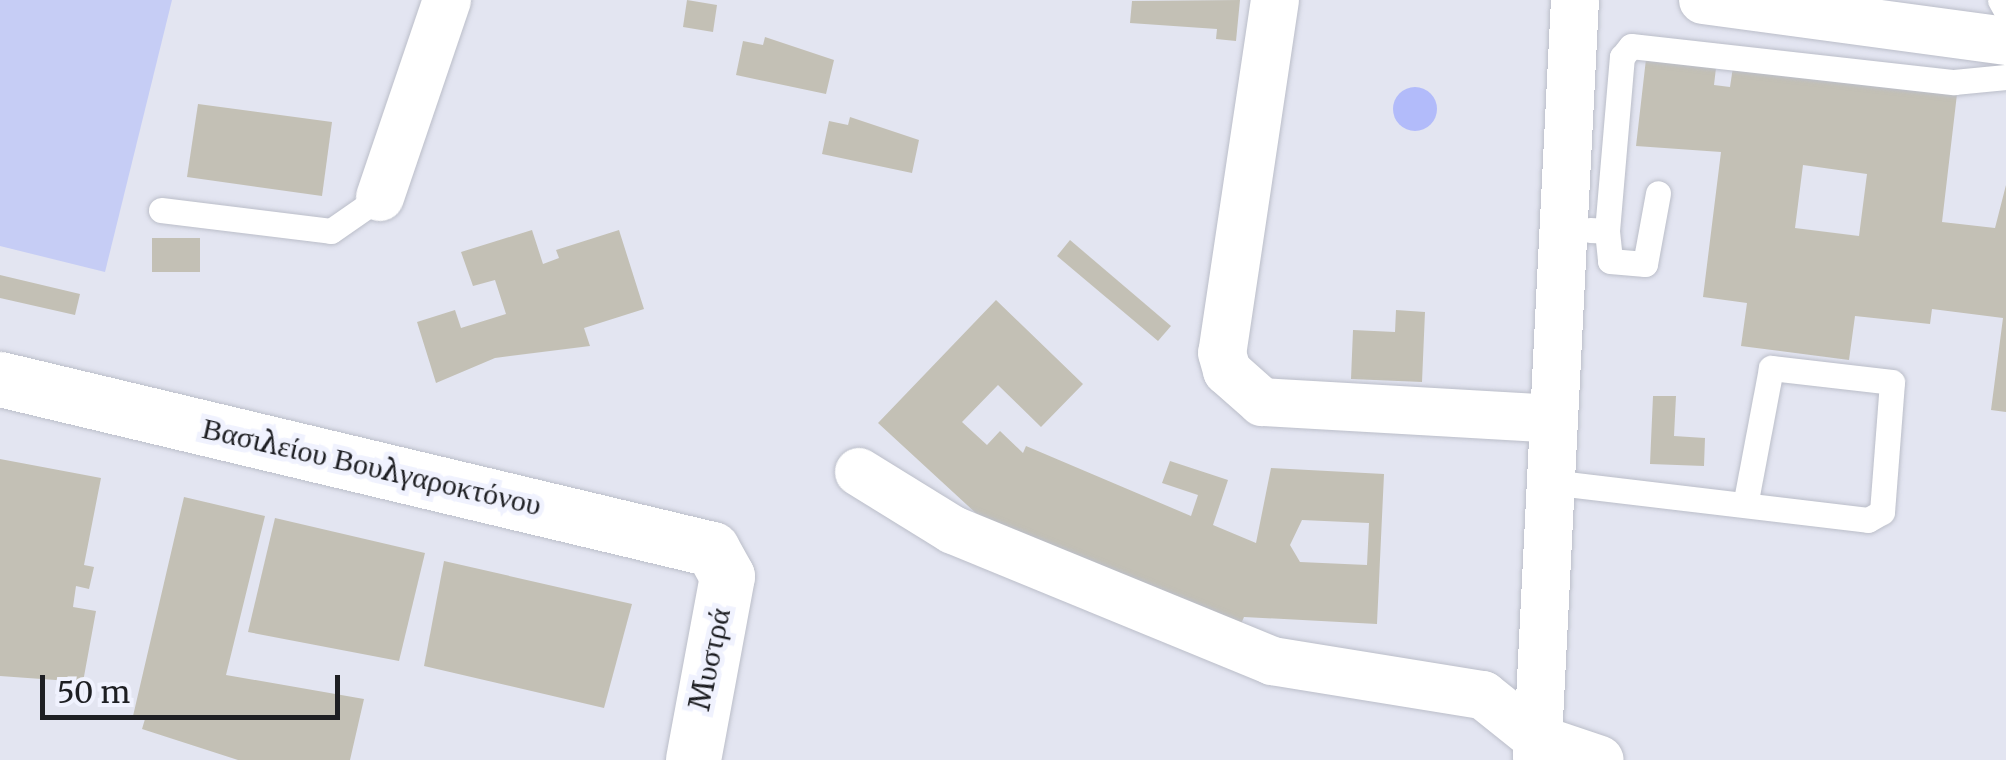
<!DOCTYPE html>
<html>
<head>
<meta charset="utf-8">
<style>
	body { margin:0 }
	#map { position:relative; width:2006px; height:760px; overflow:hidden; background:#e3e5f1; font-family:Merriweather,serif }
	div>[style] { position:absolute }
	.green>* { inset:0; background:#c6cdf5 }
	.water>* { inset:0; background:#b2bbfa }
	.round { border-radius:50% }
	.building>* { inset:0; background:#c3c0b5 }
	.roads { filter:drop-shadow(0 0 2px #bbbec9) drop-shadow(0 0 2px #bbbec9) }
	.lane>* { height:25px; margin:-12.5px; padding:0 12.5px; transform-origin:12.5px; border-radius:12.5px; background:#fff }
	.street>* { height:48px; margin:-24px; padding:0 24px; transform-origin:24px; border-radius:24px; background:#fff }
	.secondary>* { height:55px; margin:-27.5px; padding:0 27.5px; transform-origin:27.5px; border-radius:27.5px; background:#fff }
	span { translate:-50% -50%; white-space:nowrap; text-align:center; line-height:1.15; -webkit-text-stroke:10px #f0f2fe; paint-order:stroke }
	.street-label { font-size:30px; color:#1e1f23 }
	.scale { position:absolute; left:40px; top:675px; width:300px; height:45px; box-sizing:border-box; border:5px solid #1e1f23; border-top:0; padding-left:12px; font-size:30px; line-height:35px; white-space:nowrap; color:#1e1f23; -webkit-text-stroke:8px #f0f2fe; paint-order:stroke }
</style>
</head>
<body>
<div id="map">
	<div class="green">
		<div style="clip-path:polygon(0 0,172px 0,105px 272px,0 246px)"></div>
	</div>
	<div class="water">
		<div class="round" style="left:1393px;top:87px;width:44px;height:44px"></div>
	</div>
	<div class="building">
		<div style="clip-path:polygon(687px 0,717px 5px,713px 32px,683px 27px)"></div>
		<div style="clip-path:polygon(1240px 0,1236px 41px,1216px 39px,1217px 29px,1130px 23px,1132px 1px)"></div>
		<div style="clip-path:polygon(765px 37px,834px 60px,826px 94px,736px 75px,743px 41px,763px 45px)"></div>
		<div style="clip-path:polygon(evenodd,1646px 59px,1716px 68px,1714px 85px,1730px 87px,1733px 67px,1957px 94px,1942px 222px,1995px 228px,2006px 185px,2006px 412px,1991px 410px,2003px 318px,1932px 309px,1930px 324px,1855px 316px,1849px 360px,1741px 346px,1747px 303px,1703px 297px,1721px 152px,1636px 146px,1646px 59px,1803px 165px,1867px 174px,1859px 236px,1795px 228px,1803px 165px)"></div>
		<div style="clip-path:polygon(198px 104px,332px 122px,322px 196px,187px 177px)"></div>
		<div style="clip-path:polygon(850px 117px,919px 140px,912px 173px,822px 154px,829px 121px,848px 125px)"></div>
		<div style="clip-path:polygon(532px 230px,543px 264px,559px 258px,556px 250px,619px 230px,644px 309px,584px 328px,590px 346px,495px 358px,436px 383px,417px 322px,455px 310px,461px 328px,506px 314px,495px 280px,473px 286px,461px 252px)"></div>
		<div style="clip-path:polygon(152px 238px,200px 238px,200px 272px,152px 272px)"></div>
		<div style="clip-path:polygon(1070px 240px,1171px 326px,1158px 341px,1057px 256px)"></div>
		<div style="clip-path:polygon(0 275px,80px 294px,75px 315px,0 298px)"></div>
		<div style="clip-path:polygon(evenodd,996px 300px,1083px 384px,1041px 427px,998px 385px,962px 422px,987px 445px,1000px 431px,1023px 453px,1026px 446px,1191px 516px,1198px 495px,1162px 483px,1170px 461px,1228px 480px,1213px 525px,1256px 543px,1271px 468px,1384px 474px,1377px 624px,1244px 617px,1240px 626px,979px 516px,878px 423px,996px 300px,1302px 520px,1369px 523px,1367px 565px,1300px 562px,1290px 545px,1302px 520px)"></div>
		<div style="clip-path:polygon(1396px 310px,1425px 312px,1422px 382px,1351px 379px,1353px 330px,1395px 332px)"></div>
		<div style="clip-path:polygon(1653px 396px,1676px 396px,1674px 436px,1705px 438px,1704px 466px,1650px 464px)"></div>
		<div style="clip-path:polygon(0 459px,101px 478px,84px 565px,94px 567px,89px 589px,76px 586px,73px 607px,96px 611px,83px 682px,0 676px)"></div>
		<div style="clip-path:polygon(184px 497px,265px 516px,226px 675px,364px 699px,350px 760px,238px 760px,142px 729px,145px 719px,133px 716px)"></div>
		<div style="clip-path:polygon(275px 518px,425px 553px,399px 661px,248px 632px)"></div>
		<div style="clip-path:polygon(444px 561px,632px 604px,604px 708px,424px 666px)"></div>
	</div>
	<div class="roads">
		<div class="lane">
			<div style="left:2000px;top:0;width:13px;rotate:61deg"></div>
			<div style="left:161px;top:210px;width:171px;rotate:7deg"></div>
			<div style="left:331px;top:231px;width:60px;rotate:-34.8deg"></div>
			<div style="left:1590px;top:230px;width:17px;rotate:3deg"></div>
			<div style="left:1607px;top:231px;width:30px;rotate:84deg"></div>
			<div style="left:1610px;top:261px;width:35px;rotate:5deg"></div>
			<div style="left:1645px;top:264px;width:72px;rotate:-79.6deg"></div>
			<div style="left:1607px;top:231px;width:175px;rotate:-85.1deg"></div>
			<div style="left:1622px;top:57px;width:14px;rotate:-51deg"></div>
			<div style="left:1631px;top:46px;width:325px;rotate:6.4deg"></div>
			<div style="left:1954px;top:82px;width:52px;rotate:-5.5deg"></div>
			<div style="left:1550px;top:482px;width:320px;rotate:6.8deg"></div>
			<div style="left:1868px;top:520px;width:16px;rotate:-30deg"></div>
			<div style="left:1882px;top:512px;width:130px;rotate:-85.6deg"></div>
			<div style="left:1892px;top:382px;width:122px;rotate:-173.4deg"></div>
			<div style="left:1771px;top:368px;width:139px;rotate:100.7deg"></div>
		</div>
		<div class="street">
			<div style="left:1275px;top:0;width:357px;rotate:98.5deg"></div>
			<div style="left:1222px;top:353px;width:19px;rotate:74deg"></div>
			<div style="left:1227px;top:371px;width:47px;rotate:41.5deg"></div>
			<div style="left:1262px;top:402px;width:291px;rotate:3.3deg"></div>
			<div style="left:1703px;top:0;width:306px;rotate:7.7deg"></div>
			<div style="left:380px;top:197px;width:208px;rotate:-71.2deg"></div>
			<div style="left:859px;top:472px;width:110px;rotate:31.7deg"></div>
			<div style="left:953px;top:530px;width:345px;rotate:22.3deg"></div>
			<div style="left:1272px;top:661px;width:214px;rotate:9.2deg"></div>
			<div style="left:1483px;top:695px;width:70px;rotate:38.7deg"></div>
			<div style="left:1538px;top:739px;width:65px;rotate:18.7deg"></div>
			<div style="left:1537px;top:760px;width:761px;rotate:-87.14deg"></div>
		</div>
		<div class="secondary">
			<div style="left:0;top:379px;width:732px;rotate:13.43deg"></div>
			<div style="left:712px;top:549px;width:31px;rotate:61deg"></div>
			<div style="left:727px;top:576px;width:187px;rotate:100.5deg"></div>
		</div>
	</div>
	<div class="street-label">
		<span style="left:372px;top:466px;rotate:13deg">Βασιλείου Βουλγαροκτόνου</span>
		<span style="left:709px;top:659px;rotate:-78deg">Μυστρά</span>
	</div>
	<div class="scale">50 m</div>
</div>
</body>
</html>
